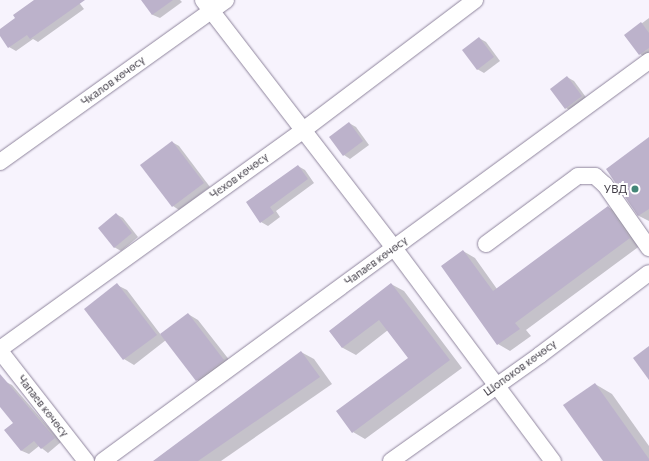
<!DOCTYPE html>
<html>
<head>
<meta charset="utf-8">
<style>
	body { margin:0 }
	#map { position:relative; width:649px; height:461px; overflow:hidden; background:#f7f3fd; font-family:Commissioner,sans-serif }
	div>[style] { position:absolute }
	.shadow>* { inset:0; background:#0003 }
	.building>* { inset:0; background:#bcb2cb }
	.roads { filter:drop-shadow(0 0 1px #8f859d) drop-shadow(0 0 1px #8f859d) }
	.minor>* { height:16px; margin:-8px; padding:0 8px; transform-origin:8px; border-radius:8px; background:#fff }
	.dots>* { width:11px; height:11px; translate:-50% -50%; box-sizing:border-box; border:2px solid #fff; border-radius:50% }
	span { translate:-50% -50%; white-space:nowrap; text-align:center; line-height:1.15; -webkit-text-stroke:4px #fff; paint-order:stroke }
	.street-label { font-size:11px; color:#3e3a44 }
	.poi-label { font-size:11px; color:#3e3a44 }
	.right { translate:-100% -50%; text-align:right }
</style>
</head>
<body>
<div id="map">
	<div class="shadow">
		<div style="clip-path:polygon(36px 0,77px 0,84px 9px,38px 42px,33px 39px,16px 51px,9px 47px,0 34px,0 30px,17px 18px)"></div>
		<div style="clip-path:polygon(142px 0,180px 0,182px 2px,160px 18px,153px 15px)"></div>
		<div style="clip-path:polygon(649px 18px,649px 56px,646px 58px,640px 54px,625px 36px)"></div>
		<div style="clip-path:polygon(479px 38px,486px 42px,500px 61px,484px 73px,477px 69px)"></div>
		<div style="clip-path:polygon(567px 77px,574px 81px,588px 100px,573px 112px,566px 108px)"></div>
		<div style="clip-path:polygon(349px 123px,356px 127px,369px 145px,350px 159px,344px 155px)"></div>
		<div style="clip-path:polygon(649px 139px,649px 221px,639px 216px,607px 169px)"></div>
		<div style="clip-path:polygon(172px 142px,179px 146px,210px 187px,179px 210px,173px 206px)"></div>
		<div style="clip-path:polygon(298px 166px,305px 170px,314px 183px,276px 211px,280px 217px,268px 226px,261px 222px,247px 202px)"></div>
		<div style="clip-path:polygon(608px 207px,620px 214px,641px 245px,526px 330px,531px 336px,510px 351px,498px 344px,442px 266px,463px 251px,475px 258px,497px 289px)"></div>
		<div style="clip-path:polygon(116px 214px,123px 218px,138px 237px,121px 251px,114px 247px)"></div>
		<div style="clip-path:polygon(391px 284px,404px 291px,462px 368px,365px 439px,353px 432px,410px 358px,388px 330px,356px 355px,343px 348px,330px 331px)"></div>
		<div style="clip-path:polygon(117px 285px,127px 290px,161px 335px,188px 314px,198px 320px,234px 366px,207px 386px,197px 380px,166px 340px,134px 365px,124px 359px,85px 309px)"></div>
		<div style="clip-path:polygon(301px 352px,314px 359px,332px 384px,221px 461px,154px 461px)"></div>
		<div style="clip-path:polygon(6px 382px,12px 385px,61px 442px,48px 453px,39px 446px,29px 454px,22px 451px,6px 430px,15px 423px,0 405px,0 387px)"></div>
		<div style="clip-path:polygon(595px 384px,612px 394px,649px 446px,649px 461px,604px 461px)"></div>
	</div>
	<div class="building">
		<div style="clip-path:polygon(34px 0,85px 0,30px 39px,27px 35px,8px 48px,0 36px,0 29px,15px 18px,13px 15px)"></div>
		<div style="clip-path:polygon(141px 0,173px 0,152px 15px)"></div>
		<div style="clip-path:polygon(641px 22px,649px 33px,649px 48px,639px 55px,624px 35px)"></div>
		<div style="clip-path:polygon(479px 37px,494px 57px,477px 70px,462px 50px)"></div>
		<div style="clip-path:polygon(567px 76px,582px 96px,565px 109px,550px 89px)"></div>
		<div style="clip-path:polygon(349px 122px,363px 141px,343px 156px,329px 137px)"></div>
		<div style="clip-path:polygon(649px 137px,649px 209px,638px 216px,606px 169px)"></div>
		<div style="clip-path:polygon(172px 141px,204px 183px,172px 207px,140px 165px)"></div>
		<div style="clip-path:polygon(298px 165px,308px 179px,270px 207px,274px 213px,260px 223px,246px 202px)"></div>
		<div style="clip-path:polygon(608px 206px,630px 238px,515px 323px,520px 329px,497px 345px,441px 266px,463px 250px,493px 291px)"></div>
		<div style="clip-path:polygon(116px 213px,132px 233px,114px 248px,98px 228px)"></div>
		<div style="clip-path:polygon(117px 283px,157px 335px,123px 360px,84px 309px)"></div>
		<div style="clip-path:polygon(391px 283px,450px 360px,352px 433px,336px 411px,408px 358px,379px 320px,342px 348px,329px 331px)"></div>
		<div style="clip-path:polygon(188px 313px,224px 360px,196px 381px,160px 334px)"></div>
		<div style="clip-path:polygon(649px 346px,649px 380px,633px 358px)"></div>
		<div style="clip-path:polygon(301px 351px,320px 377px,198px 461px,153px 461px)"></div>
		<div style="clip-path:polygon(0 374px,55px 438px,41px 449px,34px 441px,21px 451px,4px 430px,13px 423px,0 407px)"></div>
		<div style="clip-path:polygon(595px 383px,649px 459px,649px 461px,603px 461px,563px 405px)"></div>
	</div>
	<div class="roads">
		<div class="minor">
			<div style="left:203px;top:0;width:313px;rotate:52.4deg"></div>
			<div style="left:394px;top:248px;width:266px;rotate:53.3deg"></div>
			<div style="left:0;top:162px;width:278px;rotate:-35.6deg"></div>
			<div style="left:486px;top:244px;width:114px;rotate:-36.5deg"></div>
			<div style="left:578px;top:176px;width:17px"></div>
			<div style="left:595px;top:176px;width:13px;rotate:42deg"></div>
			<div style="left:605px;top:185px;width:77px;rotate:55.1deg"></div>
			<div style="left:0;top:349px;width:372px;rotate:-35.8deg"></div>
			<div style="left:302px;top:131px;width:217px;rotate:-37.1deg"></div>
			<div style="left:0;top:351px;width:140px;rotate:52deg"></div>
			<div style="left:103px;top:461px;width:677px;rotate:-36.23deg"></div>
			<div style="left:391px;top:461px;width:183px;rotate:-35.4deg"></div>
			<div style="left:540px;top:355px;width:136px;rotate:-37deg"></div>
		</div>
	</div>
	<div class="dots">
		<div style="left:635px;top:189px;background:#438677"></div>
	</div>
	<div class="street-label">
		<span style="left:113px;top:81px;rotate:-36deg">Чкалов көчөсү</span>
		<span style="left:239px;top:176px;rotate:-36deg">Чехов көчөсү</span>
		<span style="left:376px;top:261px;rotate:-36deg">Чапаев көчөсү</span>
		<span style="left:520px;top:368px;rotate:-36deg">Шопоков көчөсү</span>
		<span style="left:43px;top:406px;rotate:52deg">Чапаев көчөсү</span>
	</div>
	<div class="poi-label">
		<span class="right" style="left:627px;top:189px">УВД</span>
	</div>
</div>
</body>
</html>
